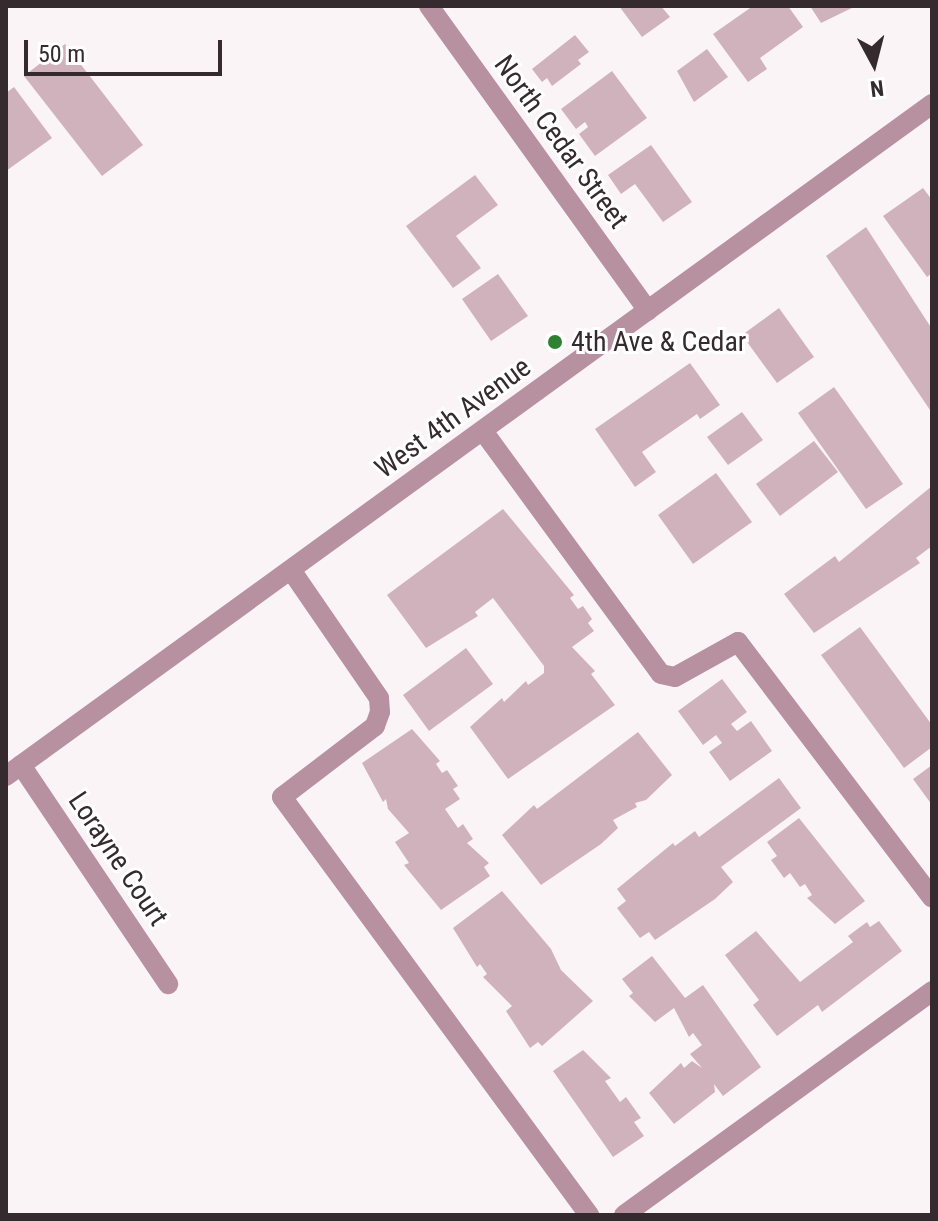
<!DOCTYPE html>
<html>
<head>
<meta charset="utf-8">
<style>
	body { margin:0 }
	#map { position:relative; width:938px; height:1221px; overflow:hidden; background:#fbf4f7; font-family:"Roboto Condensed",sans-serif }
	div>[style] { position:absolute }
	.building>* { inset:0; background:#d0b2bd }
	.street>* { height:20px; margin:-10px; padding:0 10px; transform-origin:10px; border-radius:10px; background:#b7919f }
	.dots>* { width:22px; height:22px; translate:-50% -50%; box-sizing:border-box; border:4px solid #fff; border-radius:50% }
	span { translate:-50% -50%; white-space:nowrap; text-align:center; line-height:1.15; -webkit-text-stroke:6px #fff; paint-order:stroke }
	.street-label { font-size:28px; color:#352a2e }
	.poi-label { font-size:28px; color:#352a2e }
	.left { translate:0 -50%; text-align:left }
	.frame { position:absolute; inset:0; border:8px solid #352a2e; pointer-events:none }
	.north { position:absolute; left:834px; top:24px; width:80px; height:80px; -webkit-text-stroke:6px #fff; paint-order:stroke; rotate:173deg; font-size:22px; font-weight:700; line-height:32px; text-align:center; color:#352a2e }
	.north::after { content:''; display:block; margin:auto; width:28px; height:36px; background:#352a2e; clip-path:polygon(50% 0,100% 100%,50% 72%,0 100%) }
	.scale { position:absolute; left:24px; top:40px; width:198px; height:36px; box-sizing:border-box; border:4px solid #352a2e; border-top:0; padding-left:10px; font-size:24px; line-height:28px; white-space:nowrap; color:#352a2e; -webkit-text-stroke:6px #fff; paint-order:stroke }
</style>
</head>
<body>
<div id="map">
	<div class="building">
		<div style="clip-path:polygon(619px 6px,661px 6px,670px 17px,642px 37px)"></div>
		<div style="clip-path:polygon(753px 6px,788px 6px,803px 27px,760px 58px,767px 69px,748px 82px,713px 34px)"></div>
		<div style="clip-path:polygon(810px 6px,856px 6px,821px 23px)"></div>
		<div style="clip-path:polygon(575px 35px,589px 52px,578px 60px,581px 64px,552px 86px,547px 78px,542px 82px,532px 69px)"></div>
		<div style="clip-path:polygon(65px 44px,143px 145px,102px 176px,24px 76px)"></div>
		<div style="clip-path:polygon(707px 49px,728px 77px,694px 102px,677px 71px)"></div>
		<div style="clip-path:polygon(612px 71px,647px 118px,595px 156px,579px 134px,588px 127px,585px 122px,576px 129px,561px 109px)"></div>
		<div style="clip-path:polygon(14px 87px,52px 138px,6px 171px,6px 93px)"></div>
		<div style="clip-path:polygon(651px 145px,692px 202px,663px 222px,635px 184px,621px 194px,608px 175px)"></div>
		<div style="clip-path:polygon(475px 175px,498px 205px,456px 236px,481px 268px,453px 288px,406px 226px)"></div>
		<div style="clip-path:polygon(923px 188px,932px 200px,932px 273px,927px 277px,883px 216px)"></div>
		<div style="clip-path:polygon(866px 227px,932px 329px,932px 413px,826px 256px)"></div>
		<div style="clip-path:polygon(498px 274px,528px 316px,491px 341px,462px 299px)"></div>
		<div style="clip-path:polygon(779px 308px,814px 357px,777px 383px,742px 335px)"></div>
		<div style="clip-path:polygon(690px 363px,720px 405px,700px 419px,697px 414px,642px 452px,656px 472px,635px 487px,595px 429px)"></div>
		<div style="clip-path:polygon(834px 387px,903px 484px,866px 509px,798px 413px)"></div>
		<div style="clip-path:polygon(742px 412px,763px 440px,728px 465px,707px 437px)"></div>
		<div style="clip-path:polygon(814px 441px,838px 472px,780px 516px,756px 484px)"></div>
		<div style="clip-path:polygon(716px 473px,752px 522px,693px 564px,658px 515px)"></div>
		<div style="clip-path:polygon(932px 486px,932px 546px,916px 558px,920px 563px,814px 633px,784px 594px,835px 556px,839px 562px)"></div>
		<div style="clip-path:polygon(503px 509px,574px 595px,570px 598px,578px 609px,583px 606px,592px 619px,588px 623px,594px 631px,572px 647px,595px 671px,591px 674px,615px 705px,508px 779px,470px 727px,502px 698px,504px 702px,526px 681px,528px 685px,544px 673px,544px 666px,493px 598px,475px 612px,478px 616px,426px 648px,387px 595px)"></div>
		<div style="clip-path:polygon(860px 627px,932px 725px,932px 747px,904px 768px,821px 655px)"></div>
		<div style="clip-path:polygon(466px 648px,493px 684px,429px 731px,403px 695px)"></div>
		<div style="clip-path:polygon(722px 679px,747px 712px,731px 724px,737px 731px,751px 721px,772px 751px,730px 781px,709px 752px,722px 743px,716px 735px,703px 745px,678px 711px)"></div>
		<div style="clip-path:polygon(412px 729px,440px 761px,436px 764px,442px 773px,447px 770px,458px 786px,453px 789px,460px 799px,445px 809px,458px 828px,463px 824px,473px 839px,467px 843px,489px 863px,484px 867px,490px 876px,441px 910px,404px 865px,409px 863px,395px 842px,409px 833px,388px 809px,386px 799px,383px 802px,362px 763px)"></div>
		<div style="clip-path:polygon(638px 732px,672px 775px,646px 800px,635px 803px,637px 807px,613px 820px,618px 828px,601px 844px,541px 885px,502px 835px,534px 805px,537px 809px)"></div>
		<div style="clip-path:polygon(932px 765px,932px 805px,913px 779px)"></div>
		<div style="clip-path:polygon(779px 778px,801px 808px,721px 867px,733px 882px,715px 899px,655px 940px,649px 932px,640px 938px,617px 908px,626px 901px,617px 889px,673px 843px,675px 846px,695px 831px,699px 837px)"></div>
		<div style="clip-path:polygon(799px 818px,865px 901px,835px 924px,807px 898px,812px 895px,805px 884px,800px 887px,790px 873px,784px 878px,771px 860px,777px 856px,767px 842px)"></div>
		<div style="clip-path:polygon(502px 891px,551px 949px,561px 970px,593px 1001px,542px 1046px,538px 1042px,530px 1048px,506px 1011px,512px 1006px,483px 977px,487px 974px,480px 964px,477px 967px,453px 928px)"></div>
		<div style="clip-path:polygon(879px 921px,902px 951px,822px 1012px,818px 1005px,777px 1036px,753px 1005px,759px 1000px,725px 955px,756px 931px,800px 982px,853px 942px,848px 936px,867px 922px,870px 927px)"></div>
		<div style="clip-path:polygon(652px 956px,685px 998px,703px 985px,761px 1067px,723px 1096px,714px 1084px,715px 1092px,674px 1124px,649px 1093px,681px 1063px,684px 1068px,692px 1061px,702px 1068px,690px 1054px,702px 1045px,693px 1033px,689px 1037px,674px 1008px,655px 1022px,629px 996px,633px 993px,622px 979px)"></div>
		<div style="clip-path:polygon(583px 1050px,611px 1078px,605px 1081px,620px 1102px,626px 1097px,641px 1118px,634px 1122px,644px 1136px,613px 1157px,553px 1071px)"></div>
	</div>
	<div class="street">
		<div style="left:429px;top:6px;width:375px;rotate:54.3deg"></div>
		<div style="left:483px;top:431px;width:301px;rotate:53.8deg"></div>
		<div style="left:661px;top:674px;width:14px;rotate:12deg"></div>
		<div style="left:675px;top:677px;width:72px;rotate:-29.1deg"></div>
		<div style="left:738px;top:642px;width:321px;rotate:52.8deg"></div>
		<div style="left:291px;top:570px;width:155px;rotate:55.5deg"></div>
		<div style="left:379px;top:698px;width:14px;rotate:86deg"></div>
		<div style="left:380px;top:712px;width:15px;rotate:110deg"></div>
		<div style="left:375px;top:726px;width:117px;rotate:142.6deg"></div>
		<div style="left:282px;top:797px;width:519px;rotate:53.7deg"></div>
		<div style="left:21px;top:765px;width:264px;rotate:56.1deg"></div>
		<div style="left:6px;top:776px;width:1144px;rotate:-35.97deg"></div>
		<div style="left:624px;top:1215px;width:381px;rotate:-36deg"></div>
	</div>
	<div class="dots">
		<div style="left:555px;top:342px;background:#2c8231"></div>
	</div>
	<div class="street-label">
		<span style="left:561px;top:142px;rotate:54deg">North Cedar Street</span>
		<span style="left:453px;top:418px;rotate:-36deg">West 4th Avenue</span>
		<span style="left:118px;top:859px;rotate:56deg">Lorayne Court</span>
	</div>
	<div class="poi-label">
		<span class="left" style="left:571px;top:342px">4th Ave &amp; Cedar</span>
	</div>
	<div class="frame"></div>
	<div class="north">N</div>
	<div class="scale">50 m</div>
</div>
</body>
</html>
